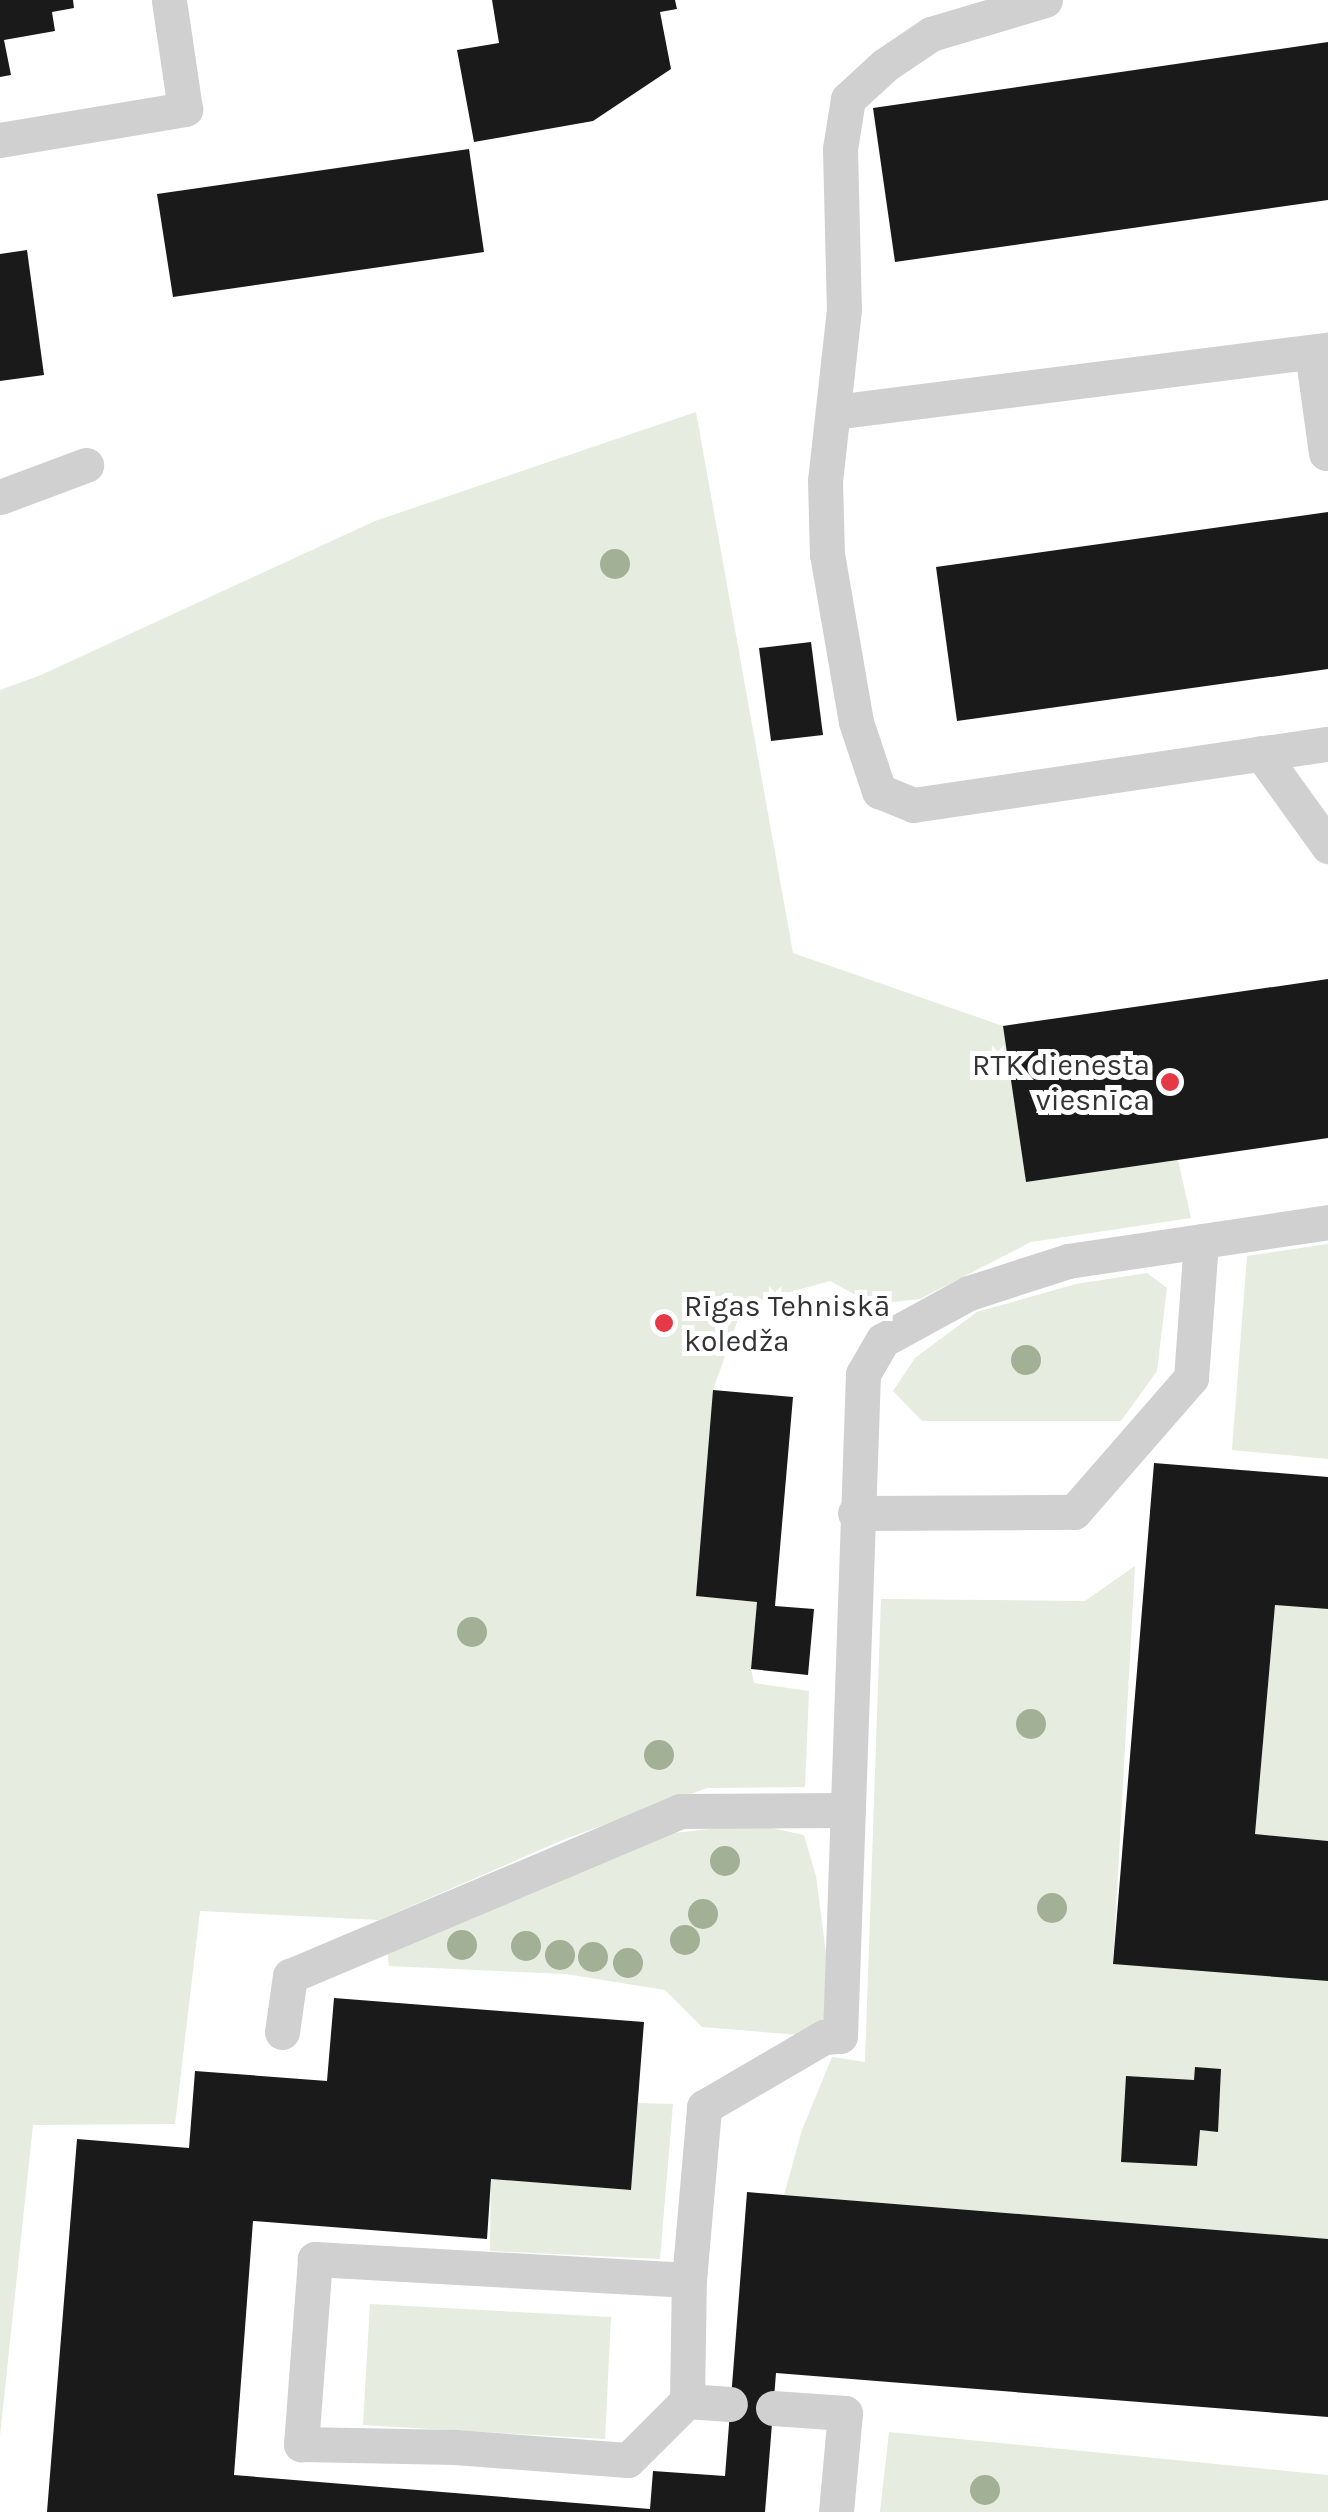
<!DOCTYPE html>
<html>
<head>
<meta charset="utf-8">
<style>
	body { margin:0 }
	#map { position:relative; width:1328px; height:2512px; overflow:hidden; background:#fff; font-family:Karla,sans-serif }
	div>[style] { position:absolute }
	.green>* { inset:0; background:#e6ecdf }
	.building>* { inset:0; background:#1a1a1a }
	.lane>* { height:35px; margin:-17.5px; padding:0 17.5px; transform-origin:17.5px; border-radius:17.5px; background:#d0d0d0 }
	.trees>* { width:30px; height:30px; margin:-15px; border-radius:50%; background:#a2b095 }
	.dots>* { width:28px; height:28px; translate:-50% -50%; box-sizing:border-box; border:5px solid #fff; border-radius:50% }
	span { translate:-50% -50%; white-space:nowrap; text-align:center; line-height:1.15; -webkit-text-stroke:10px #fff; paint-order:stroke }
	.poi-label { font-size:30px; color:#333 }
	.right { translate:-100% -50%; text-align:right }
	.left { translate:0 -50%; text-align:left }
</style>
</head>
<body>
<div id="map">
	<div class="green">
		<div style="clip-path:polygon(696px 412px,793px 953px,1003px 1026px,1026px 1182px,1178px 1160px,1191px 1218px,1031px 1242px,920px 1299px,872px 1304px,830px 1281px,743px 1305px,713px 1390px,696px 1596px,757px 1602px,751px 1669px,754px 1683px,809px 1691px,805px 1787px,707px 1788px,565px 1839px,379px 1920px,200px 1911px,175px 2124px,33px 2125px,0 2436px,0 690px,41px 675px,375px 521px)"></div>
		<div style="clip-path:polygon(1328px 1244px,1328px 1459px,1232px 1450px,1247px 1256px)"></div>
		<div style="clip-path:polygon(1147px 1273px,1167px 1288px,1157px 1371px,1121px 1421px,922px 1421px,893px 1391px,915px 1358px,977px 1312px,1076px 1284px)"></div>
		<div style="clip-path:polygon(1135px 1566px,1113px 1963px,1328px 1981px,1328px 2239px,784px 2195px,802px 2130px,832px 2057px,865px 2062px,881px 1599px,1085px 1601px)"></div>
		<div style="clip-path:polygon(1275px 1605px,1328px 1609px,1328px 1841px,1255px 1834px)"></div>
		<div style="clip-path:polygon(752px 1824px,804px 1835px,816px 1876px,828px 1969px,824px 2037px,702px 2027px,665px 1990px,566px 1974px,389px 1966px,387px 1950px,640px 1837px)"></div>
		<div style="clip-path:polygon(638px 2103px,673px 2104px,660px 2259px,490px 2251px,491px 2179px,630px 2190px)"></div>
		<div style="clip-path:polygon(370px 2304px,611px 2317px,605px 2439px,363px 2425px)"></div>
		<div style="clip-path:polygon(889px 2432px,1328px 2475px,1328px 2512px,880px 2512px)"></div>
	</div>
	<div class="building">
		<div style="clip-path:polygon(0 0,73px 0,74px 8px,52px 12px,55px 31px,4px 40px,11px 75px,0 77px)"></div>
		<div style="clip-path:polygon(492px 0,675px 0,677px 9px,660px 12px,671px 69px,593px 121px,474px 142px,457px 50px,499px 43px)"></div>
		<div style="clip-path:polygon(1328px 42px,1328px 200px,895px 262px,873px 108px)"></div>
		<div style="clip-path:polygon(469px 149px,484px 252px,173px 297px,157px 194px)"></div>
		<div style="clip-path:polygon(27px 250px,44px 375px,0 381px,0 254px)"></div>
		<div style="clip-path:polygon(1328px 512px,1328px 669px,957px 721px,936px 567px)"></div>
		<div style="clip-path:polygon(811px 642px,823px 735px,771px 741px,759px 648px)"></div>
		<div style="clip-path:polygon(1328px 979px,1328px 1138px,1026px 1182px,1003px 1026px)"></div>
		<div style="clip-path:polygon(713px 1390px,793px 1397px,775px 1606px,814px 1609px,808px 1675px,751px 1669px,757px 1602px,696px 1596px)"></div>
		<div style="clip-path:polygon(1154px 1463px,1328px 1477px,1328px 1609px,1275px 1605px,1255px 1834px,1328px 1841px,1328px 1981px,1113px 1964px)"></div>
		<div style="clip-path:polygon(334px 1998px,644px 2022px,631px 2190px,491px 2179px,487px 2239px,253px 2221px,234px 2475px,650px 2509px,653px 2471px,725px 2476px,747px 2192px,1328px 2239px,1328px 2417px,776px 2373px,765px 2512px,47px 2512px,77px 2139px,189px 2148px,195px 2071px,327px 2081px)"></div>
		<div style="clip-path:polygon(1195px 2067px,1221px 2069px,1218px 2132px,1200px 2130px,1197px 2166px,1121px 2162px,1126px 2076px,1194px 2080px)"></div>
	</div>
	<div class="lane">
		<div style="left:1045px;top:0;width:119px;rotate:163.4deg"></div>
		<div style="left:931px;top:34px;width:55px;rotate:146deg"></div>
		<div style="left:885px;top:65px;width:50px;rotate:137.4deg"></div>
		<div style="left:848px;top:99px;width:51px;rotate:99.1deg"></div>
		<div style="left:840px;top:149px;width:160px;rotate:88.6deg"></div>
		<div style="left:844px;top:309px;width:172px;rotate:96.3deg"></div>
		<div style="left:825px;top:480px;width:74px;rotate:88.5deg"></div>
		<div style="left:827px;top:554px;width:170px;rotate:80.2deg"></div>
		<div style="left:856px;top:722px;width:73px;rotate:71.6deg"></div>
		<div style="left:879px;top:791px;width:37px;rotate:22deg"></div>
		<div style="left:913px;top:805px;width:419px;rotate:-8.4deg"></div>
		<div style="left:0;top:140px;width:188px;rotate:-9.5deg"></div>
		<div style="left:185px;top:109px;width:110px;rotate:-98.4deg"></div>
		<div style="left:1312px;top:352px;width:102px;rotate:82.1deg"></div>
		<div style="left:834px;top:412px;width:498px;rotate:-7.2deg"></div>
		<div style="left:0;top:497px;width:92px;rotate:-20.4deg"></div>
		<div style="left:1261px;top:753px;width:115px;rotate:54.2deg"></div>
		<div style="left:855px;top:1513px;width:219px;rotate:-0.3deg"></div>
		<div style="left:1074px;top:1512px;width:178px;rotate:-48.9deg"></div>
		<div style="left:1191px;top:1378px;width:137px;rotate:-85.8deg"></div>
		<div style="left:282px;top:2032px;width:57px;rotate:-81.9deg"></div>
		<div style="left:290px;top:1976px;width:423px;rotate:-22.9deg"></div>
		<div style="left:680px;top:1811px;width:168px;rotate:-0.3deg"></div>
		<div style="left:689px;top:2280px;width:375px;rotate:-176.8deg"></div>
		<div style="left:315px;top:2259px;width:186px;rotate:94.3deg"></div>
		<div style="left:301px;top:2444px;width:154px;rotate:1.1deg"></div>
		<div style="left:455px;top:2447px;width:173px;rotate:4.3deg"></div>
		<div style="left:628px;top:2460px;width:83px;rotate:-45deg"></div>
		<div style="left:687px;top:2401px;width:121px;rotate:-89.1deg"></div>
		<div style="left:689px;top:2280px;width:174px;rotate:-85deg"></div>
		<div style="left:704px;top:2107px;width:139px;rotate:-30.3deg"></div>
		<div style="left:824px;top:2037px;width:16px;rotate:-4deg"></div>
		<div style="left:840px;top:2036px;width:662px;rotate:-88.01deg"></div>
		<div style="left:863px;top:1374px;width:39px;rotate:-60deg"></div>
		<div style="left:883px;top:1340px;width:98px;rotate:-28.7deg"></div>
		<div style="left:969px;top:1293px;width:104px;rotate:-17.9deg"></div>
		<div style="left:1068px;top:1261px;width:263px;rotate:-8.5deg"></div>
		<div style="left:687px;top:2401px;width:43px;rotate:4deg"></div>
		<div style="left:773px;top:2408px;width:72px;rotate:4deg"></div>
		<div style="left:845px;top:2413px;width:99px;rotate:95.2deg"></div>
	</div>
	<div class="trees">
		<div style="left:615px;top:564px"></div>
		<div style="left:1026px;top:1360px"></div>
		<div style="left:472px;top:1632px"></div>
		<div style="left:1031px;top:1724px"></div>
		<div style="left:659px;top:1755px"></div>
		<div style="left:725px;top:1861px"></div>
		<div style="left:1052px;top:1908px"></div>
		<div style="left:703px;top:1914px"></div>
		<div style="left:685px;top:1940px"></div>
		<div style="left:462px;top:1945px"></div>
		<div style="left:526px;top:1946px"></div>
		<div style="left:560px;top:1955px"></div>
		<div style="left:593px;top:1957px"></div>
		<div style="left:628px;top:1963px"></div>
		<div style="left:985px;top:2490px"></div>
	</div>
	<div class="dots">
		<div style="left:1170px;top:1082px;background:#e63946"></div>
		<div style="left:664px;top:1323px;background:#e63946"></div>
	</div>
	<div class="poi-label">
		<span class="right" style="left:1150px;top:1082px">RTK dienesta<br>viesnīca</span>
		<span class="left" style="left:684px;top:1323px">Rīgas Tehniskā<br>koledža</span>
	</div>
</div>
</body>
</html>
